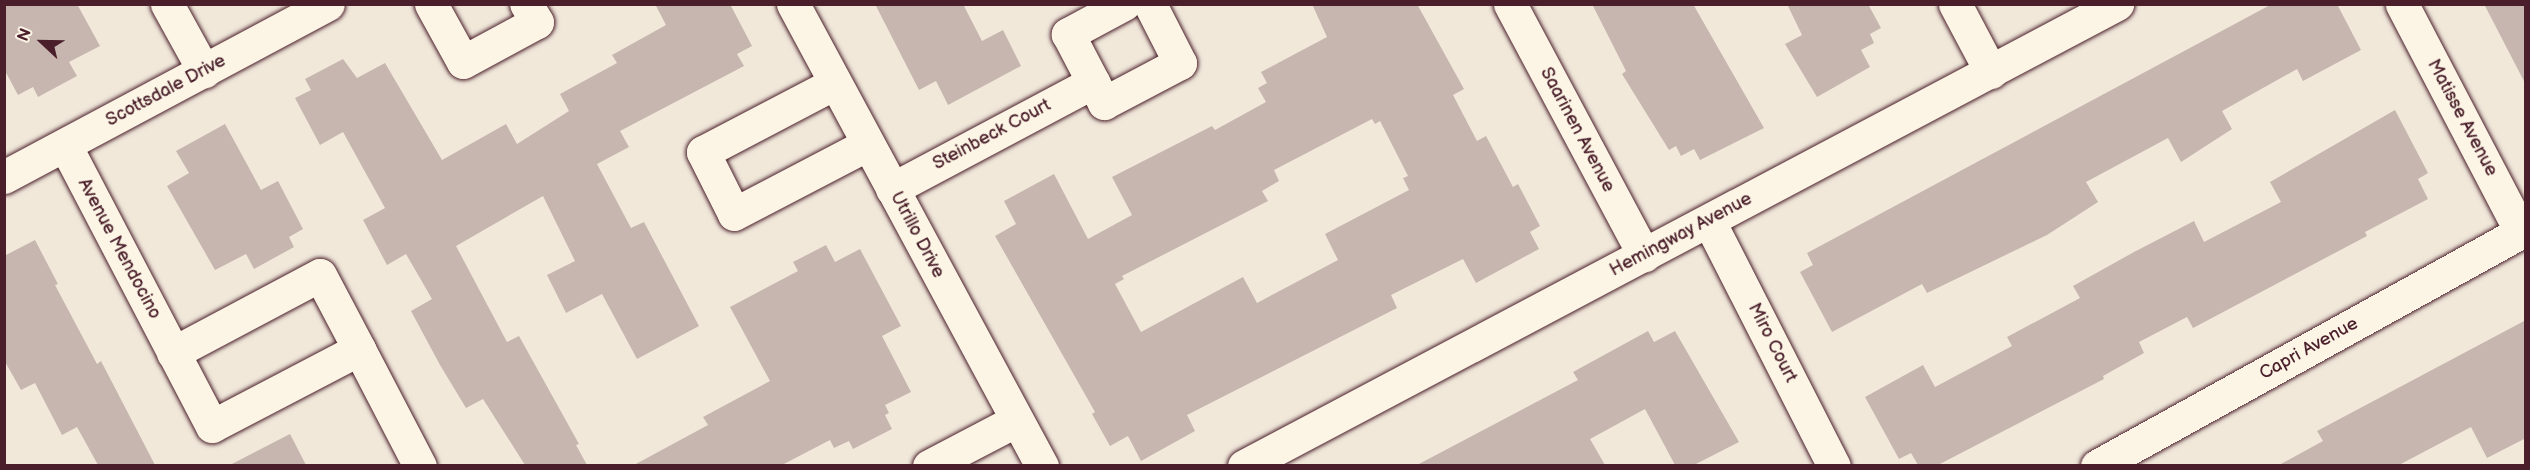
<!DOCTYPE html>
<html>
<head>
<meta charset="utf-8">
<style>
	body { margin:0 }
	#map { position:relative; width:2530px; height:470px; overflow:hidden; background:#f1e8da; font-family:"Balsamiq Sans",sans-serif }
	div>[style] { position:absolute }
	.building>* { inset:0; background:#c7b6af }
	.roads { filter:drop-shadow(0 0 2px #4a1f2b) drop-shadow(0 0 2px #4a1f2b) }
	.minor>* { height:33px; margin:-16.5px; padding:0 16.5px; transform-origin:16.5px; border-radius:16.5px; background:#fcf5e5 }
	span { translate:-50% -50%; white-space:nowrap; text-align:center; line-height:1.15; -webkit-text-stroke:4.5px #fcf5e5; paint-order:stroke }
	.street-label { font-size:18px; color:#4a1f2b }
	.frame { position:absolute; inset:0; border:6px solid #4a1f2b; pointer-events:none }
	.north { position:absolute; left:12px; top:12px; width:60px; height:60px; -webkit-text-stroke:4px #fcf5e5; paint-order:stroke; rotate:292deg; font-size:16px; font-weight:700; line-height:24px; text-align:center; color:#4a1f2b }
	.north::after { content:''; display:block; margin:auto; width:21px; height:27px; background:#4a1f2b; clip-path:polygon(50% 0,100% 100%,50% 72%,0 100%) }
</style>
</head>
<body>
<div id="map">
	<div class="building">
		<div style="clip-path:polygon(4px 4px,77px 4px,100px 46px,69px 62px,77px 76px,38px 97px,33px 87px,18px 95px,4px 69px)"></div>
		<div style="clip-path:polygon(655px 4px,730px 4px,752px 46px,737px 54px,744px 66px,620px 131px,629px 147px,597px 164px,631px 228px,644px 222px,699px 326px,637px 359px,602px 294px,566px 313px,547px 275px,575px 261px,543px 196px,456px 246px,507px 342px,519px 336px,579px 444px,576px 445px,587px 465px,525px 465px,483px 399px,466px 408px,440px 365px,411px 311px,432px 299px,406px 254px,387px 265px,363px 220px,385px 208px,343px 132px,320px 145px,295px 98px,311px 90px,305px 79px,343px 59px,357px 78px,385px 63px,442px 160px,506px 124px,517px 144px,569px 111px,560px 94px,617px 63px,612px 55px,666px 25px)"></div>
		<div style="clip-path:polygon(875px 4px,963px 4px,982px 41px,1003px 30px,1021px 66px,948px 105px,936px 81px,919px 90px)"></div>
		<div style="clip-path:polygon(evenodd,1312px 4px,1417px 4px,1464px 89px,1453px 95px,1477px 141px,1486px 136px,1513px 187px,1518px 184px,1540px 226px,1530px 232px,1539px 249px,1476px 283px,1463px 259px,1391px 295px,1397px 308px,1187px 415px,1195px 431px,1141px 461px,1128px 436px,1110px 446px,1092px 414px,1095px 412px,995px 236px,1016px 224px,1004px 201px,1054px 174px,1088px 239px,1132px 215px,1112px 177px,1212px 126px,1215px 130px,1266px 102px,1258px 88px,1267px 83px,1261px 72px,1327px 37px,1312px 4px,1372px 119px,1375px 124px,1380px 121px,1408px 176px,1403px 178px,1409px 190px,1325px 234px,1338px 260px,1257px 303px,1243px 277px,1141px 332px,1115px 284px,1124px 279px,1122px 276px,1268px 201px,1262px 191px,1279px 181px,1274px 170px,1372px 119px)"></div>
		<div style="clip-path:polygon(1592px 4px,1693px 4px,1764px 128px,1700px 160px,1694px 149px,1681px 156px,1676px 146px,1669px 150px,1622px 74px,1626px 71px)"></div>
		<div style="clip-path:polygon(1787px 4px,1868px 4px,1881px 28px,1870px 34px,1874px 43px,1861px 50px,1870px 67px,1817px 97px,1785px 44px,1802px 35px)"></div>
		<div style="clip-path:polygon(2272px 4px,2337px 4px,2361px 50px,2303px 81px,2297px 69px,2222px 111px,2232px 129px,2181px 162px,2168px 138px,2086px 182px,2098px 202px,2047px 235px,1927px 293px,1922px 284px,1832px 332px,1800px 272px,1813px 265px,1807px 253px)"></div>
		<div style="clip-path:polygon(2484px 4px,2526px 4px,2526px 85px)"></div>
		<div style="clip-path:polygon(2395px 110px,2428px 173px,2418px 179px,2428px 199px,2365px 232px,2367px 236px,2193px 328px,2187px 317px,2139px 342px,2144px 353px,2103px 376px,2104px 379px,1938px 465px,1918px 465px,1911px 453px,1899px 459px,1865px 397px,1923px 365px,1935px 387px,2012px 346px,2007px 337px,2080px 298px,2073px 286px,2134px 252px,2194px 221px,2204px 242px,2281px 202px,2270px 182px)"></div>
		<div style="clip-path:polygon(225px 124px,261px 190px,278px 181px,303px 229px,289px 237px,294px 247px,254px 269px,246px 254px,215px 270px,167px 186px,189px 173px,176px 151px)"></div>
		<div style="clip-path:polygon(35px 240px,58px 284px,55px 285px,97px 364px,101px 361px,155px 465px,98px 465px,77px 427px,62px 435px,35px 383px,21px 390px,4px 360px,4px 256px)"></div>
		<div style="clip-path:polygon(826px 245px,835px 262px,860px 249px,901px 326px,882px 336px,911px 392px,885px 405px,889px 413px,885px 415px,892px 429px,853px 449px,849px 441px,834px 448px,830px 440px,782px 465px,634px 465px,708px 425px,703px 417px,770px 381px,730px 307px,798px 271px,793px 262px)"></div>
		<div style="clip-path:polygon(2526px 320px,2526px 438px,2487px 458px,2471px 427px,2399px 465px,2279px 465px,2323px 441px,2317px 431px)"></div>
		<div style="clip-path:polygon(1648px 331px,1654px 342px,1675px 331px,1739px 442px,1694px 465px,1675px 465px,1645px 409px,1590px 439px,1605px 465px,1417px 465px,1578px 380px,1573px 372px)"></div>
		<div style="clip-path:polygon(290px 434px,306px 465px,230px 465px)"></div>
	</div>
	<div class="roads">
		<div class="minor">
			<div style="left:167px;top:4px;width:77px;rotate:61.1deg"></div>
			<div style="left:431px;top:4px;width:66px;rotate:61.1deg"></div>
			<div style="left:463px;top:62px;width:84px;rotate:-28.4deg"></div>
			<div style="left:537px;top:22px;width:21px;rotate:-121deg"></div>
			<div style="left:793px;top:4px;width:525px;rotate:61.68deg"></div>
			<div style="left:1124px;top:4px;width:64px;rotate:151.8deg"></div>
			<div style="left:1068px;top:34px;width:78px;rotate:62.4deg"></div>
			<div style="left:1104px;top:103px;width:86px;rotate:-27.8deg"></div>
			<div style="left:1180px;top:63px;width:66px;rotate:-117deg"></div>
			<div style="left:1510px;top:4px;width:285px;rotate:61.9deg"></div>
			<div style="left:1955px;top:4px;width:77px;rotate:62.1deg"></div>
			<div style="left:835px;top:83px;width:149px;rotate:152.4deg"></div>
			<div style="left:703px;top:152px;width:69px;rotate:63.4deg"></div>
			<div style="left:734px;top:214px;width:151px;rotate:-27.6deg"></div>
			<div style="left:65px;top:145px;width:317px;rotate:62.4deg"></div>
			<div style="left:212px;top:426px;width:166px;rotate:-27.6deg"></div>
			<div style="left:359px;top:349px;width:132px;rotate:62.5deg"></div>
			<div style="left:4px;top:177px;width:367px;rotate:-28.1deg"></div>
			<div style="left:892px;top:189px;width:228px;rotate:-28deg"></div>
			<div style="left:1709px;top:221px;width:275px;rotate:63deg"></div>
			<div style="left:173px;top:353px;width:166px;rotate:-28deg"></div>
			<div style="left:320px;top:275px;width:84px;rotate:62.2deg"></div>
			<div style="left:929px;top:466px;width:99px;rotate:-27.6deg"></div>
			<div style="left:1244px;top:466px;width:988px;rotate:-27.89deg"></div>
			<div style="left:2097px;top:466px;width:484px;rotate:-28.9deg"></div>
			<div style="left:2521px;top:232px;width:257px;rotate:-117.6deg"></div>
		</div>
	</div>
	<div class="street-label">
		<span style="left:166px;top:91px;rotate:-28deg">Scottsdale Drive</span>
		<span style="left:2462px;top:118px;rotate:62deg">Matisse Avenue</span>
		<span style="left:1577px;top:130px;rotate:62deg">Saarinen Avenue</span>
		<span style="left:992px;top:135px;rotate:-28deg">Steinbeck Court</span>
		<span style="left:917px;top:235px;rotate:62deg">Utrillo Drive</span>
		<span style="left:1681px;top:235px;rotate:-28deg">Hemingway Avenue</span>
		<span style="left:119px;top:249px;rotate:62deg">Avenue Mendocino</span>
		<span style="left:1772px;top:343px;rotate:63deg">Miro Court</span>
		<span style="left:2309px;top:349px;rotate:-29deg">Capri Avenue</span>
	</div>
	<div class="frame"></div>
	<div class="north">N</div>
</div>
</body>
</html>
